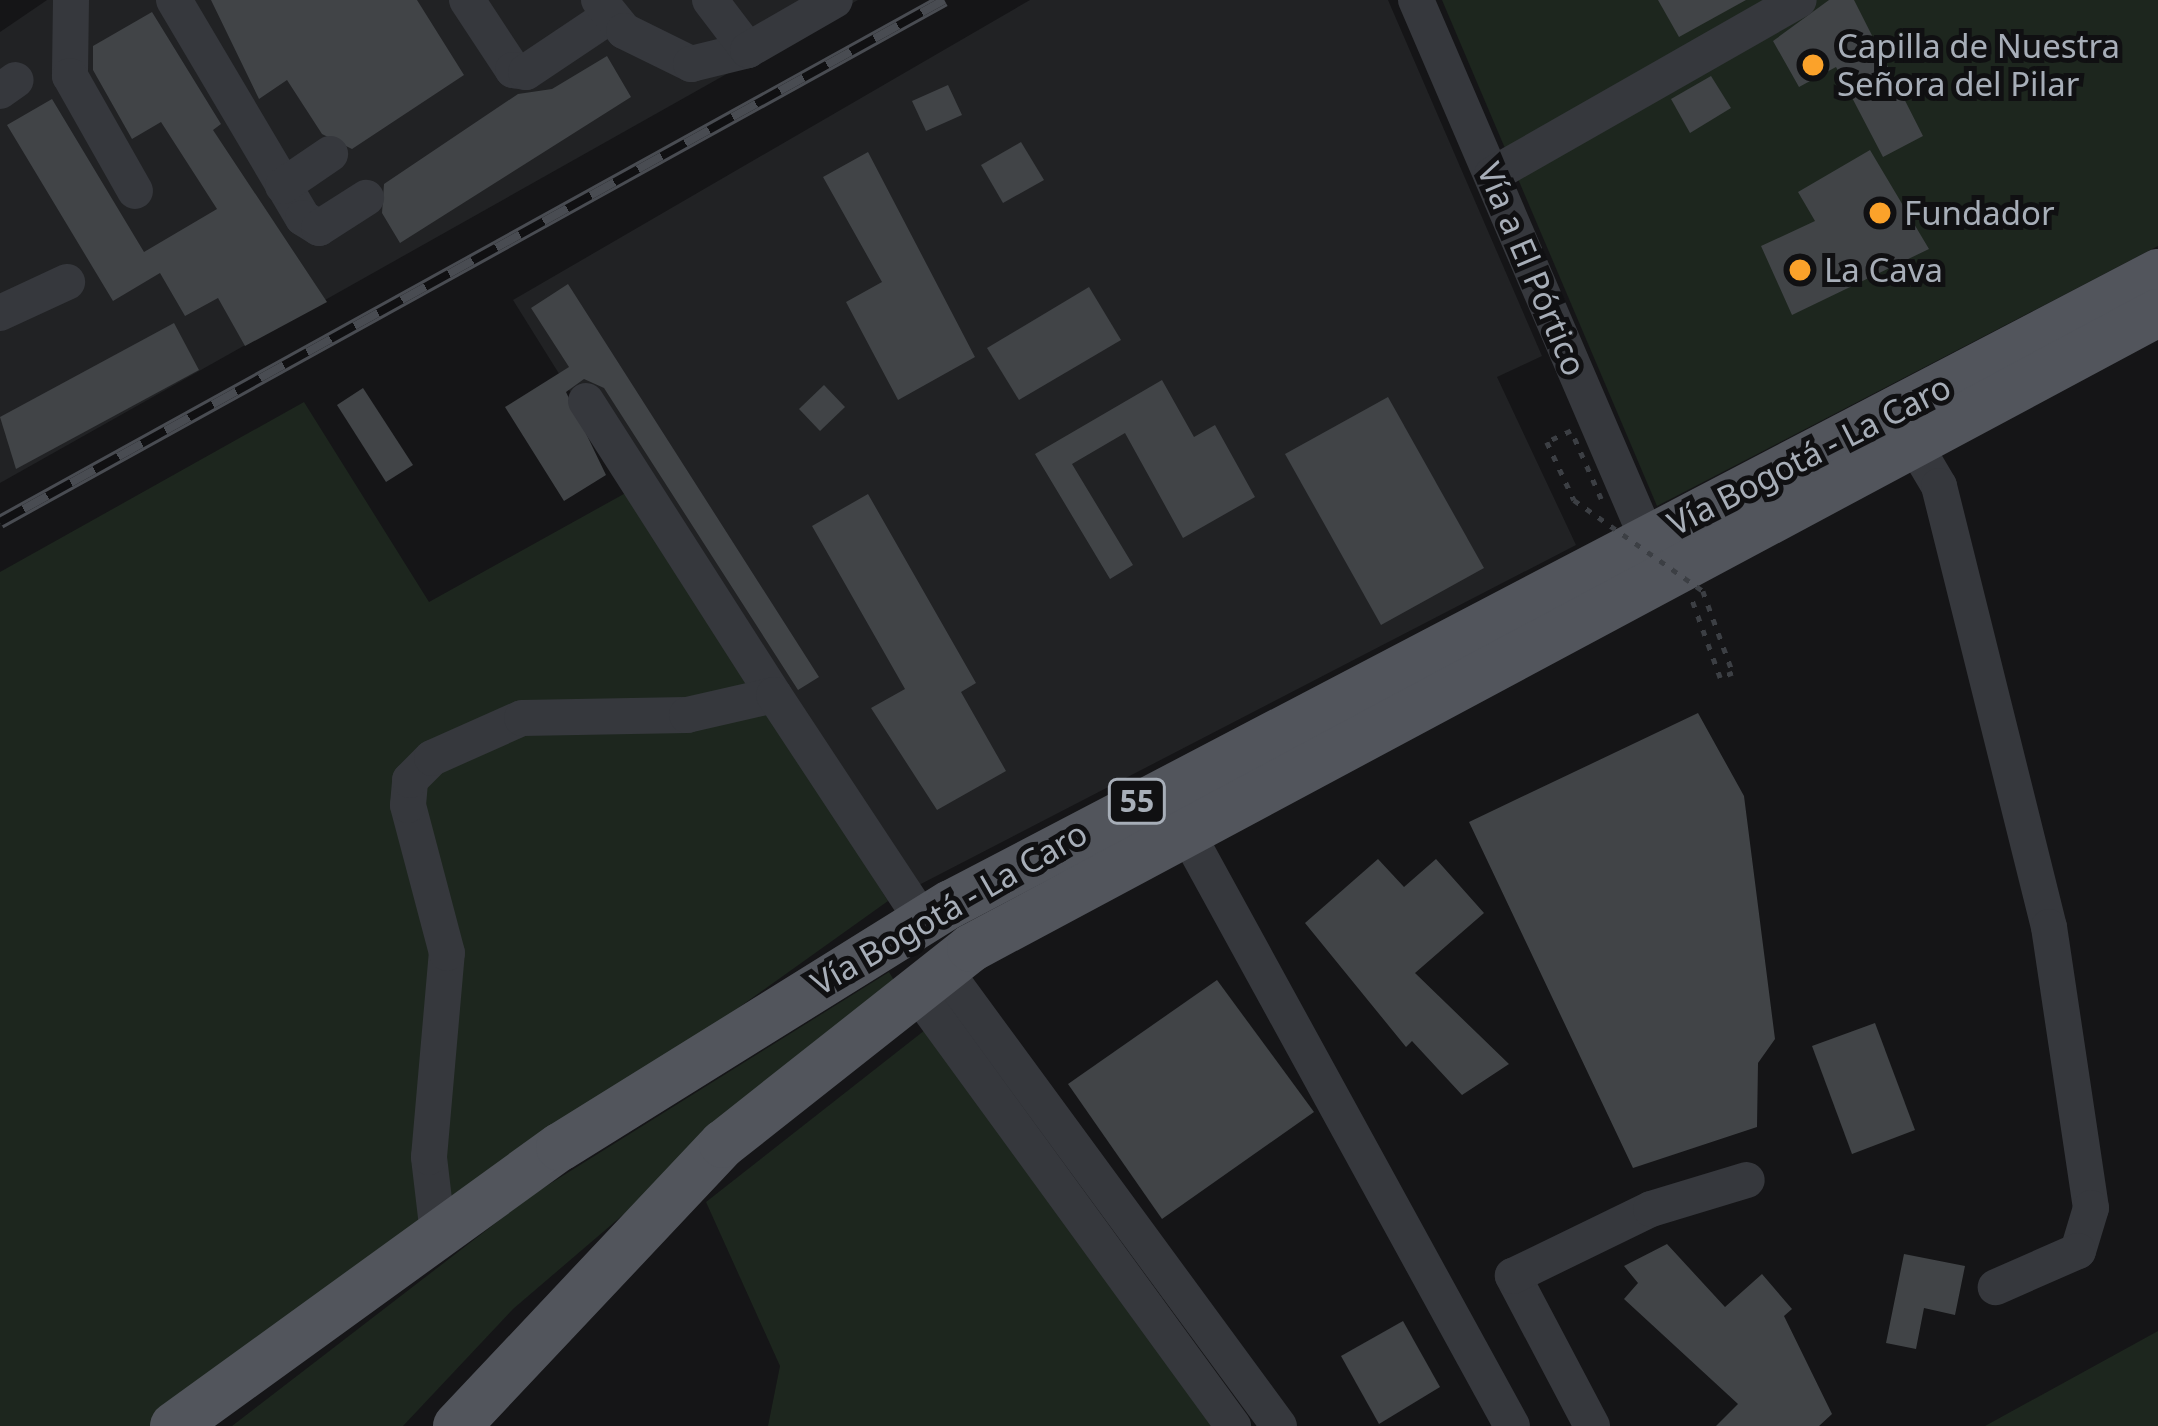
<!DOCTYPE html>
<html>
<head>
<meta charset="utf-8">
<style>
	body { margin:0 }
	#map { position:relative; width:2158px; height:1426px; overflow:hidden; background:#151517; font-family:"Noto Sans",sans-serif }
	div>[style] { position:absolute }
	.built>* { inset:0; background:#212224 }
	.green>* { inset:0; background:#1d261e }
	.building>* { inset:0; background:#414447 }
	.minor>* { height:36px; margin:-18px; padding:0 18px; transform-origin:18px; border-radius:18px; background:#36383d }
	.major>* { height:48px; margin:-24px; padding:0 24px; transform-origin:24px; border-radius:24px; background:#52555c }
	.rail>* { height:14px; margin-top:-7px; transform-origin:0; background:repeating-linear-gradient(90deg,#101012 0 27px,#494c52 0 54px); box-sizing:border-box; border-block:3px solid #494c52 }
	.path-bridge>* { height:4.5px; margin-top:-2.25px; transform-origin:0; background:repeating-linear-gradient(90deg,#3c3f44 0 6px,transparent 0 15px) }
	.dots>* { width:33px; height:33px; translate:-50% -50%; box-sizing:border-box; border:6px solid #101012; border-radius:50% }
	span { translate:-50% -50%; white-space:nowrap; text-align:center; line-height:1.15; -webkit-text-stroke:10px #101012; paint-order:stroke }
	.shield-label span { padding:3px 9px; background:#101012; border:3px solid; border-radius:9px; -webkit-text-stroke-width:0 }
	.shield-label { font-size:30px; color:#a7aeb8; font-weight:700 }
	.poi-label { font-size:33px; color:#a7aeb8 }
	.left { translate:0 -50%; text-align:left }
	.street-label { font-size:33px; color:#a7aeb8 }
</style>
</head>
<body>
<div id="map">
	<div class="built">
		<div style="clip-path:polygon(47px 0,858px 0,0 483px,0 32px)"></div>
		<div style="clip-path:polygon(1030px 0,1388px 0,1542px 356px,1497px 377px,1576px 545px,888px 901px,513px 300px)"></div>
	</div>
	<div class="green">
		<div style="clip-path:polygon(1442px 0,2158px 0,2158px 246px,1657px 506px)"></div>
		<div style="clip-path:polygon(304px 402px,429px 602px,631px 490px,888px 901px,153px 1426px,0 1426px,0 572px)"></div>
		<div style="clip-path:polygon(889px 972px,895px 982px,513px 1309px,403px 1426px,232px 1426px,532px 1195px)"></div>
		<div style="clip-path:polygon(925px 1030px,1216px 1426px,768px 1426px,780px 1366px,706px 1202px)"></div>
		<div style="clip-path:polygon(2158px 1330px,2158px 1426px,1985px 1426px,2158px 1331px)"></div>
	</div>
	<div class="building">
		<div style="clip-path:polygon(211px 0,417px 0,464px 75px,352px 149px,322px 134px,287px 80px,259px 99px)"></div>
		<div style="clip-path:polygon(1658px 0,1746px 0,1679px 37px)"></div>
		<div style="clip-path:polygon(1829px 0,1854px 0,1923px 136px,1883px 157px,1836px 67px,1799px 87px,1773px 41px)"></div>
		<div style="clip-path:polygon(152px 12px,221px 124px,213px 130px,327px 302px,245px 346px,218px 298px,185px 316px,160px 273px,113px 301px,7px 125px,52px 99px,144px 252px,217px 209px,161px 122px,132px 139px,93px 70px,93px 46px)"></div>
		<div style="clip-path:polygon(607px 56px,631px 97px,400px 243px,382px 213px,384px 184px,518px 94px,552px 89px)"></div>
		<div style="clip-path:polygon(1711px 76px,1731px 108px,1690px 133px,1671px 99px)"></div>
		<div style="clip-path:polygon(948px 85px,962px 115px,926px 131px,912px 101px)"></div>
		<div style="clip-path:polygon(1021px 142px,1044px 180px,1003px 203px,981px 165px)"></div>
		<div style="clip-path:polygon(1870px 150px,1929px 249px,1792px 315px,1761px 246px,1815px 221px,1798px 192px)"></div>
		<div style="clip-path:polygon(868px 152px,975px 357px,898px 400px,846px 302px,882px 282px,823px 177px)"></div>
		<div style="clip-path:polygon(568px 284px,819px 677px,798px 690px,604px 388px,584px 379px,566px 392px,606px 475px,564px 501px,505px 407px,569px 367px,531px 308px)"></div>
		<div style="clip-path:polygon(1089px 287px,1121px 340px,1019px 400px,987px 348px)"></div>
		<div style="clip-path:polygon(174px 323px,199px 370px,16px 469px,0 417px)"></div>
		<div style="clip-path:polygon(1162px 380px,1194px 437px,1215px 425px,1255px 497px,1183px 538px,1125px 433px,1072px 464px,1133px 565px,1110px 579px,1035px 454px)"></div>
		<div style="clip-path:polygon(824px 385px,845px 407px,820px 431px,799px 409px)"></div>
		<div style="clip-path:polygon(363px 388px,413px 465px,386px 482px,337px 405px)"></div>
		<div style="clip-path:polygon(1388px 397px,1484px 568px,1381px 625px,1285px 454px)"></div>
		<div style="clip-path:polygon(868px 494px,976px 683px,961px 692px,1006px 771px,937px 810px,871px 708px,905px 689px,812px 526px)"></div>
		<div style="clip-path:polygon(1698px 713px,1744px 796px,1775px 1039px,1758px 1063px,1757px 1127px,1633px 1168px,1469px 822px)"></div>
		<div style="clip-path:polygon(1378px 859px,1404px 887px,1436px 859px,1484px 913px,1415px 973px,1509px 1064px,1462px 1095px,1412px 1041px,1406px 1047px,1305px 923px)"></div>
		<div style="clip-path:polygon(1217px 980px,1314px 1112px,1162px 1219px,1068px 1084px)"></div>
		<div style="clip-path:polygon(1875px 1023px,1915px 1130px,1852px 1154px,1812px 1046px)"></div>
		<div style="clip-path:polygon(1667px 1244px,1725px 1307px,1762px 1274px,1792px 1309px,1784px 1316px,1832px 1414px,1819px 1426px,1716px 1426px,1738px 1404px,1624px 1299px,1638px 1283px,1624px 1266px)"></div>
		<div style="clip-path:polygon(1904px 1254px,1965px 1266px,1955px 1315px,1924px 1308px,1916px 1349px,1886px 1343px)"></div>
		<div style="clip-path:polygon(1403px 1321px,1440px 1387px,1379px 1424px,1341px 1356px)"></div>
	</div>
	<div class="minor">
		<div style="left:71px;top:0;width:76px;rotate:90.8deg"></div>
		<div style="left:70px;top:76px;width:132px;rotate:60.5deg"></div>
		<div style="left:174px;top:0;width:253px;rotate:59.4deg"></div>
		<div style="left:303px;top:218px;width:19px;rotate:32deg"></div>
		<div style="left:319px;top:228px;width:56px;rotate:-32.6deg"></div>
		<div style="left:467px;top:0;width:84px;rotate:56.7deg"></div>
		<div style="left:513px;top:70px;width:13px;rotate:9deg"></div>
		<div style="left:526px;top:72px;width:102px;rotate:-33.8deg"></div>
		<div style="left:599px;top:0;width:40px;rotate:51deg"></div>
		<div style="left:624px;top:31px;width:75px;rotate:26.2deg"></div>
		<div style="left:691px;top:64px;width:59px;rotate:-13.8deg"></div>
		<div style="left:710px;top:0;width:63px;rotate:52.8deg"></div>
		<div style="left:748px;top:50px;width:100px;rotate:-29.9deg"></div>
		<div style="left:1416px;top:0;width:585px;rotate:66.76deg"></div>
		<div style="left:0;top:91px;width:19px;rotate:-35deg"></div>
		<div style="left:1492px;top:175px;width:353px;rotate:-29.7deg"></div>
		<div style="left:283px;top:186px;width:57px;rotate:-34.2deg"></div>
		<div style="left:0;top:313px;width:74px;rotate:-24.8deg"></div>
		<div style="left:586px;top:401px;width:349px;rotate:57.4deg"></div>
		<div style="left:1913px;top:442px;width:51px;rotate:59.4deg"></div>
		<div style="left:1939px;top:486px;width:455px;rotate:76deg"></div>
		<div style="left:2049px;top:927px;width:284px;rotate:81.5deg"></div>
		<div style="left:2091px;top:1208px;width:45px;rotate:106.8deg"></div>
		<div style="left:2078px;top:1251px;width:90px;rotate:156.3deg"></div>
		<div style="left:1183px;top:826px;width:684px;rotate:61.26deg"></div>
		<div style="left:943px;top:968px;width:568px;rotate:53.74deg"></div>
		<div style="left:914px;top:988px;width:542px;rotate:53.93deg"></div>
		<div style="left:438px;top:1234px;width:78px;rotate:-96.7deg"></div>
		<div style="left:429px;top:1157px;width:205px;rotate:-85deg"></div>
		<div style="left:447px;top:953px;width:153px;rotate:-104.8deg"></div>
		<div style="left:408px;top:805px;width:25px;rotate:-85deg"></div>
		<div style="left:410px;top:780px;width:31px;rotate:-45deg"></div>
		<div style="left:432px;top:758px;width:98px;rotate:-24deg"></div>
		<div style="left:522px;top:718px;width:165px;rotate:-1deg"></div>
		<div style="left:687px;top:715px;width:89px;rotate:-12.9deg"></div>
		<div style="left:774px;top:695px;width:271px;rotate:56.6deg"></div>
		<div style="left:1592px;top:1426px;width:170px;rotate:-117.8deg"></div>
		<div style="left:1513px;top:1276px;width:153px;rotate:-25.9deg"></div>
		<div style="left:1651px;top:1209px;width:100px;rotate:-16.8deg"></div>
	</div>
	<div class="major">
		<div style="left:174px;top:1426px;width:476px;rotate:-35.9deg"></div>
		<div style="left:560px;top:1147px;width:460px;rotate:-31.9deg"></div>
		<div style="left:951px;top:904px;width:1362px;rotate:-27.6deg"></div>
		<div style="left:457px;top:1426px;width:388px;rotate:-46.7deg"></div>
		<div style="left:723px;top:1144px;width:316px;rotate:-38.3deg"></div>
		<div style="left:971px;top:948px;width:1346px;rotate:-28.15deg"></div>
	</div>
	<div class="rail">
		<div style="left:0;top:522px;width:1079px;rotate:-28.94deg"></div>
	</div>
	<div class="path-bridge">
		<div style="left:1601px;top:499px;width:74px;rotate:-113.8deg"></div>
		<div style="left:1571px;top:431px;width:26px;rotate:155deg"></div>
		<div style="left:1547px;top:442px;width:64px;rotate:65deg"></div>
		<div style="left:1574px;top:500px;width:158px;rotate:35.2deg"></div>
		<div style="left:1703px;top:591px;width:87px;rotate:69.9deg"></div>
		<div style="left:1733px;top:673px;width:14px;rotate:159deg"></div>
		<div style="left:1720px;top:678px;width:85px;rotate:-109.9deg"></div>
	</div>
	<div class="dots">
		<div style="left:1813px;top:65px;background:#fba22a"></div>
		<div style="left:1880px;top:213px;background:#fba22a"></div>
		<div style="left:1800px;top:270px;background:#fba22a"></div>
	</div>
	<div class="shield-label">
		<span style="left:1137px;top:801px">55</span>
	</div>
	<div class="poi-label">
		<span class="left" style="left:1837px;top:65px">Capilla de Nuestra<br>Señora del Pilar</span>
		<span class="left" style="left:1904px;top:213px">Fundador</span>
		<span class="left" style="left:1824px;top:270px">La Cava</span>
	</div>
	<div class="street-label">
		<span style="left:1532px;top:269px;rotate:67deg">Vía a El Pórtico</span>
		<span style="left:1809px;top:455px;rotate:-27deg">Vía Bogotá - La Caro</span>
		<span style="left:949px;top:908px;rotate:-30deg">Vía Bogotá - La Caro</span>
	</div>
</div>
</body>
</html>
